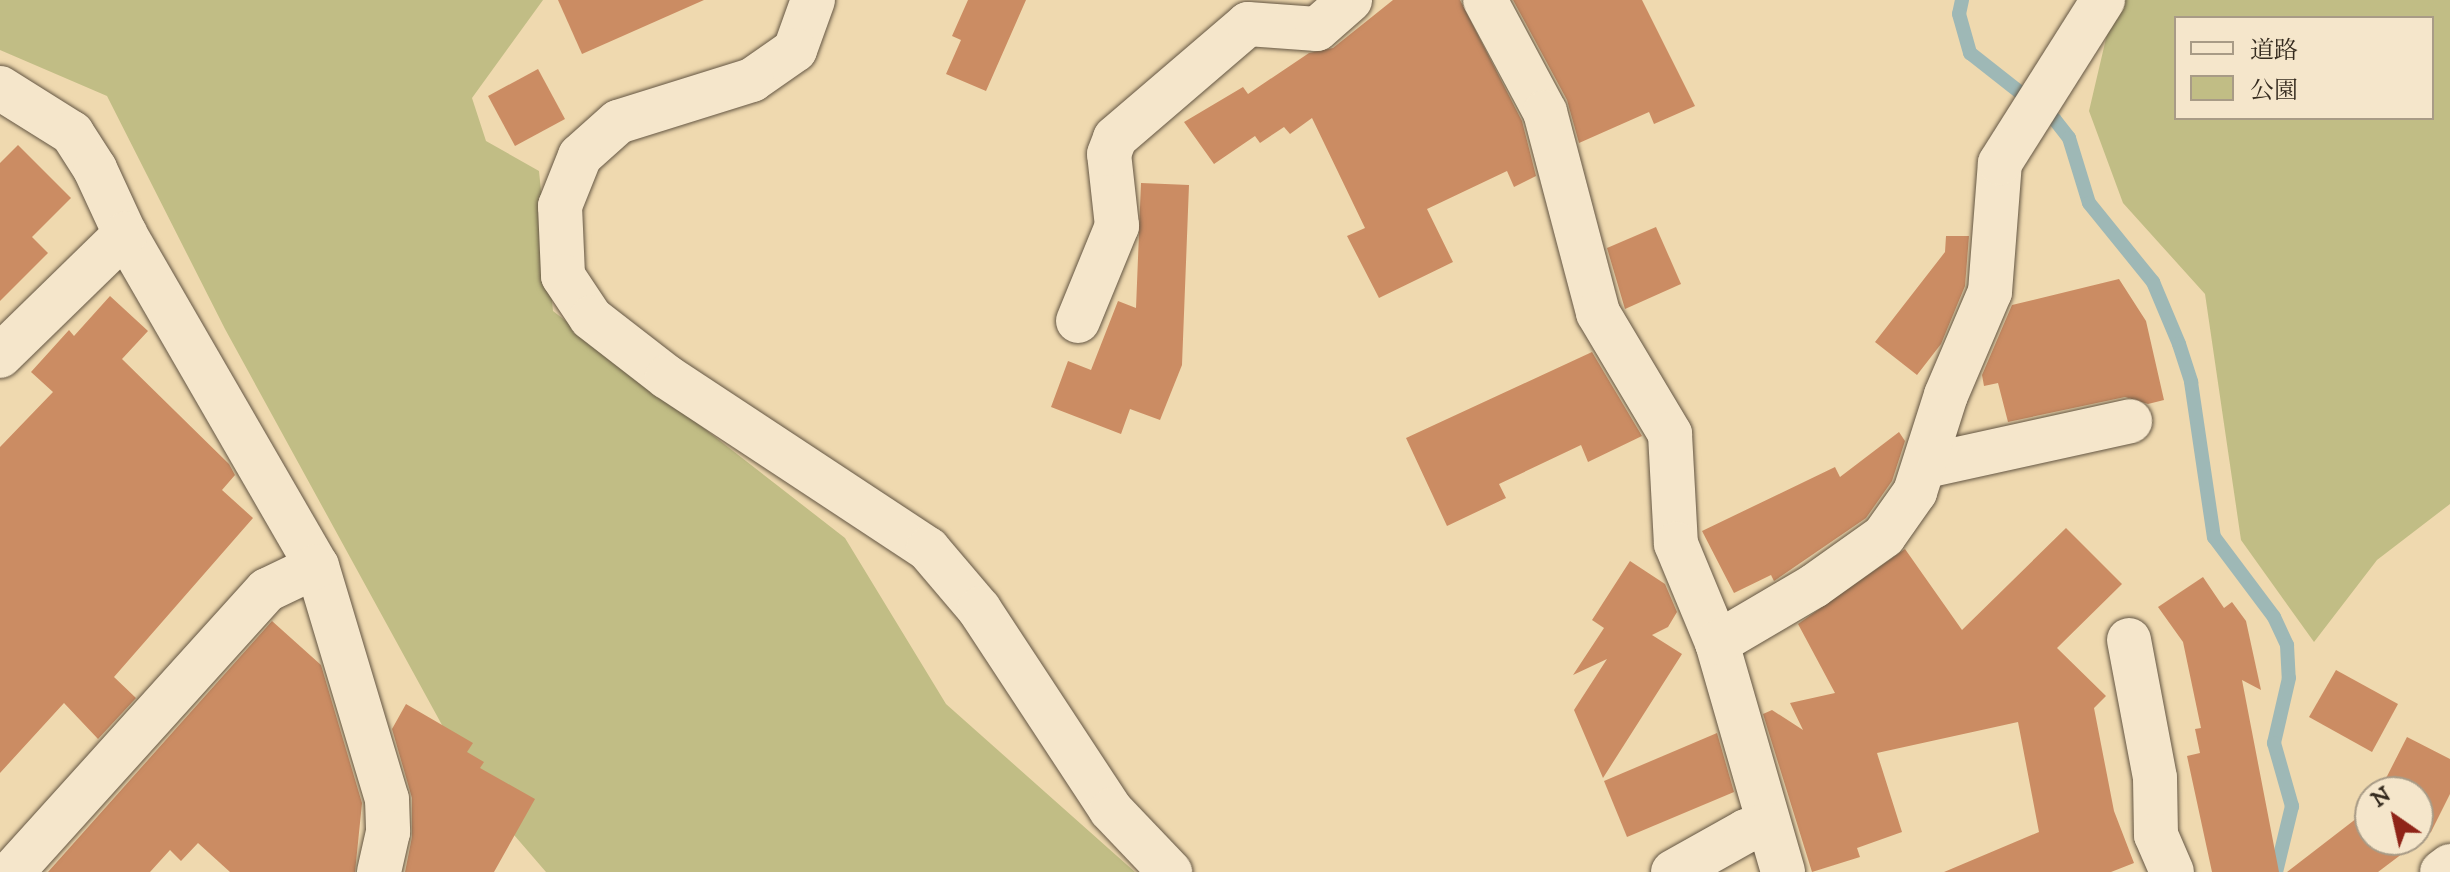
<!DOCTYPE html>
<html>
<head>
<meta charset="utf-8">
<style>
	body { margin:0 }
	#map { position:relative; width:2450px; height:872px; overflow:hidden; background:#efd9af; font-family:"IM FELL DW Pica","Noto Serif JP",serif }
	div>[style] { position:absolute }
	.green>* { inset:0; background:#c1bd85 }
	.stream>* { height:14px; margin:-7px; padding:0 7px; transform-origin:7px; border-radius:7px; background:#9eb8b6 }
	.building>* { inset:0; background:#cb8c63 }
	.roads { filter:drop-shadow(0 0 2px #645643) drop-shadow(0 0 2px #645643) }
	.minor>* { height:44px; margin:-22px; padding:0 22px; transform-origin:22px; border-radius:22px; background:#f5e6cb }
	span { translate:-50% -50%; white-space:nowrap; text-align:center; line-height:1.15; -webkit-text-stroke:6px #f5e6cb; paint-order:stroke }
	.legend { position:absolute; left:2174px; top:16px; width:260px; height:104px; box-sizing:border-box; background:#f5e6cb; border:2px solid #a89b86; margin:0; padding:10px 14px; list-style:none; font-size:24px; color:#352b1f }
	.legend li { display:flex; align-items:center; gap:16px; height:40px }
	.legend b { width:40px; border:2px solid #a89b86 }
	.north { position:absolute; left:2354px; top:776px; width:80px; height:80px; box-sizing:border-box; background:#f5e6cb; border:2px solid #a89b86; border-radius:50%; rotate:326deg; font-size:22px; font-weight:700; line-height:32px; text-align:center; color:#352b1f }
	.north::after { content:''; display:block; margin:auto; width:28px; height:36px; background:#8f2418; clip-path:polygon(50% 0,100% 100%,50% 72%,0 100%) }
</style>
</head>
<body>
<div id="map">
	<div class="green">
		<div style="clip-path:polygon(0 0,543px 0,472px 98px,486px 141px,539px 171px,553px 311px,845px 538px,946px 704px,1135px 872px,546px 872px,482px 798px,225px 329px,107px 96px,0 50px)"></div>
		<div style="clip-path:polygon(evenodd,2115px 0,2450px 0,2450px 504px,2377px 560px,2314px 642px,2241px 540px,2205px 294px,2123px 203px,2089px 111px,2115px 0,2176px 18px,2432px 18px,2432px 118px,2176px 118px,2176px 18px)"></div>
	</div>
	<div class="stream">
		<div style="left:1962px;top:0;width:14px;rotate:102deg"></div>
		<div style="left:1959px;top:14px;width:41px;rotate:74.2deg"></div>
		<div style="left:1970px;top:53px;width:108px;rotate:38.2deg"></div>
		<div style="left:2055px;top:120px;width:23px;rotate:52deg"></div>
		<div style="left:2069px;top:138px;width:68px;rotate:72.9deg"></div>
		<div style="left:2089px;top:203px;width:102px;rotate:51deg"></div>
		<div style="left:2153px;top:282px;width:67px;rotate:67.2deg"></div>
		<div style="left:2179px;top:344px;width:40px;rotate:72deg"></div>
		<div style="left:2191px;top:382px;width:157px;rotate:81.6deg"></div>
		<div style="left:2214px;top:537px;width:100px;rotate:53.1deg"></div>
		<div style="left:2274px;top:617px;width:31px;rotate:65deg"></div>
		<div style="left:2287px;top:645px;width:33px;rotate:87deg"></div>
		<div style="left:2289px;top:678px;width:67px;rotate:103deg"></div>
		<div style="left:2274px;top:743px;width:66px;rotate:74.1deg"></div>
		<div style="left:2292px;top:806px;width:68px;rotate:103.6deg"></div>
	</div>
	<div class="building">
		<div style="clip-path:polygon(558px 0,704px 0,582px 54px)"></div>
		<div style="clip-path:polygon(968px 0,1026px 0,986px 91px,946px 74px,961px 40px,952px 36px)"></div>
		<div style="clip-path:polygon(1393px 0,1460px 0,1522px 121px,1536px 176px,1514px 187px,1507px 171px,1427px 209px,1453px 262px,1379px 298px,1347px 236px,1365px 228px,1312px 118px,1290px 134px,1284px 127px,1260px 143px,1255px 136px,1214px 164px,1184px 122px,1243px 87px,1248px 94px,1309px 53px,1333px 48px)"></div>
		<div style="clip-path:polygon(1513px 0,1642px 0,1695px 106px,1654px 124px,1649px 112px,1579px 143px,1567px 100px)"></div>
		<div style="clip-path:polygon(538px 69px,565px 119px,515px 146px,488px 96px)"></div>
		<div style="clip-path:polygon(18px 145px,71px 198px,32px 237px,48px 253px,0 301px,0 163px)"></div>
		<div style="clip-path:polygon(1141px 183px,1189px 185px,1182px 365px,1160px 420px,1130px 409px,1121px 434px,1051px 407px,1068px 361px,1091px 370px,1118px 301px,1136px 308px)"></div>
		<div style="clip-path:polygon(1656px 227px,1681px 284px,1625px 309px,1607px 248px)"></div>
		<div style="clip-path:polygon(1946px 236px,1969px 236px,1965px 286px,1941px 344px,1917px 375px,1875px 342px,1945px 252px)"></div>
		<div style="clip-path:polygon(2119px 279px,2146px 321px,2164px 400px,2148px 404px,2125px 397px,2008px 422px,1998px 383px,1984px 386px,1982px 375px,2012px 305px)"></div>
		<div style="clip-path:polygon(110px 296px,148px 331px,122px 359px,229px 464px,235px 475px,222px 490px,253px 518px,114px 677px,136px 698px,98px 739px,64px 703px,0 773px,0 447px,53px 392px,31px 372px,69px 330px,74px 336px)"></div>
		<div style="clip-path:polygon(1592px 352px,1642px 436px,1588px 462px,1581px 445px,1499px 484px,1506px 498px,1447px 526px,1406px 438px)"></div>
		<div style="clip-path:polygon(1899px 432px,1905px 441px,1892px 481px,1866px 518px,1774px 581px,1771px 575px,1734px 593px,1702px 531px,1835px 467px,1840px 477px)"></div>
		<div style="clip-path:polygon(2066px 528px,2122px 584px,2057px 648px,2106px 696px,2094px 708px,2114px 811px,2134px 863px,2111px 872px,1944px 872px,2039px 832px,2018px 722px,1877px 753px,1902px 832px,1857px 848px,1860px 857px,1812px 872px,1763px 714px,1772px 710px,1803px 730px,1790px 703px,1835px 693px,1798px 624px,1905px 549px,1962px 630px)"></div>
		<div style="clip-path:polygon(1630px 561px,1665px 584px,1677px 612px,1668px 627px,1652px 635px,1682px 654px,1603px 778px,1574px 710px,1607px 659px,1573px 675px,1604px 628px,1592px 620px)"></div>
		<div style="clip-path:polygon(2203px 577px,2224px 608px,2232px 602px,2246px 621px,2261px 690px,2242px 680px,2279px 872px,2212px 872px,2187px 756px,2200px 753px,2195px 729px,2201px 728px,2183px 642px,2158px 607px)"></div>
		<div style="clip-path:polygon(272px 621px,321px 665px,362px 803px,355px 872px,230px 872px,198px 843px,181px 861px,170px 850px,150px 872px,48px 872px)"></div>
		<div style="clip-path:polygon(2336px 670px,2398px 704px,2372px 752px,2309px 717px)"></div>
		<div style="clip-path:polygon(406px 704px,473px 743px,467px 752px,484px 762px,480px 768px,535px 799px,494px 872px,405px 872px,412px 837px,412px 798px,392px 729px)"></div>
		<div style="clip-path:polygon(1717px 733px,1734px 792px,1627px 837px,1604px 781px)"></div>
		<div style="clip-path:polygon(2407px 737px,2450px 759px,2450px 794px,2431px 832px,2378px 872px,2287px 872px,2370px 808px,2370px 840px,2418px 840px,2418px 792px,2379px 792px)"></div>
	</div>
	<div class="roads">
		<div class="minor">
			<div style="left:813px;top:0;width:53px;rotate:109.8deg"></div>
			<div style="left:795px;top:50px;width:52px;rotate:145.1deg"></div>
			<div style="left:752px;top:80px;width:140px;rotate:162.6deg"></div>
			<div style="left:618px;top:122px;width:51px;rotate:138.2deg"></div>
			<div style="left:580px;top:156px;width:54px;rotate:111.8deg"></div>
			<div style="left:560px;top:206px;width:70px;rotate:87.5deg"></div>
			<div style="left:563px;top:276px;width:50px;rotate:56.3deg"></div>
			<div style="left:591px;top:318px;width:96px;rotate:37.8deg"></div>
			<div style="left:667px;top:377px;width:313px;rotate:33.4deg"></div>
			<div style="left:928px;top:549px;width:79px;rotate:49.6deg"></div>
			<div style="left:979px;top:609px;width:240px;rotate:56.7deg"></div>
			<div style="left:1111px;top:810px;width:86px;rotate:46.4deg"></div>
			<div style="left:1485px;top:0;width:127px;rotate:61.8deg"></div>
			<div style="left:1545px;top:112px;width:208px;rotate:75.2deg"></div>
			<div style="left:1598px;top:313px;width:141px;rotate:59.2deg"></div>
			<div style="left:1670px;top:434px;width:110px;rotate:86.9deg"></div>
			<div style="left:1676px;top:544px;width:107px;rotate:67.5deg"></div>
			<div style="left:1717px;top:643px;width:238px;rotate:73.9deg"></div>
			<div style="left:0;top:88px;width:85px;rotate:32deg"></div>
			<div style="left:72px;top:133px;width:43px;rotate:57.4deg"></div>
			<div style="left:95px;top:169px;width:72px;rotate:65.2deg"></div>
			<div style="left:125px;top:234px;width:384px;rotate:60deg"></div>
			<div style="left:317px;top:566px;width:243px;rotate:73.3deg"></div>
			<div style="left:387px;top:799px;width:33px;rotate:88deg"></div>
			<div style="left:388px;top:832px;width:41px;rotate:102.7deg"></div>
			<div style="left:1078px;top:321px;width:103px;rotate:-67.7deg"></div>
			<div style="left:1117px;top:226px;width:72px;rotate:-96.3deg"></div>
			<div style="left:1109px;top:154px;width:17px;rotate:-69deg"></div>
			<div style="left:1115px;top:138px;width:175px;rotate:-40.6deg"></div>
			<div style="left:1248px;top:24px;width:69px;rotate:4.1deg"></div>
			<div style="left:1317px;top:29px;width:44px;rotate:-41.3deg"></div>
			<div style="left:0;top:356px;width:175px;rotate:-44.3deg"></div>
			<div style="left:1926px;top:466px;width:209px;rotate:-12.4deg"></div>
			<div style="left:2129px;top:640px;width:140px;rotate:79.3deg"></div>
			<div style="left:2155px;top:778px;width:57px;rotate:89deg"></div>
			<div style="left:2156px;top:835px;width:40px;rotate:66.6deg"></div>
			<div style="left:1717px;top:643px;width:113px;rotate:-30.4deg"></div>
			<div style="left:1814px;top:586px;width:86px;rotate:-35.5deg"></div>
			<div style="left:1884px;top:536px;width:54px;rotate:-54.8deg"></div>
			<div style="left:1915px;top:492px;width:102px;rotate:-72.3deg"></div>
			<div style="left:1946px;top:395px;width:112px;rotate:-66.9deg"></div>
			<div style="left:1990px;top:292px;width:129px;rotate:-85.6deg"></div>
			<div style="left:2000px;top:163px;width:193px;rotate:-57.7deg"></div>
			<div style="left:12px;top:872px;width:380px;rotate:-47.9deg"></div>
			<div style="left:267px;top:590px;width:55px;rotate:-25.6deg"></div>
			<div style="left:1673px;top:872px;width:84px;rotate:-29.3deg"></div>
			<div style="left:1746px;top:831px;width:23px;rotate:-15deg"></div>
			<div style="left:2442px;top:872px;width:10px;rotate:-37deg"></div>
		</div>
	</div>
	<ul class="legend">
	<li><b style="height:10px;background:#f5e6cb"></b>道路</li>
	<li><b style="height:22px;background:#c1bd85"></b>公園</li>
	</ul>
	<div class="north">N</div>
</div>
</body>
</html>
